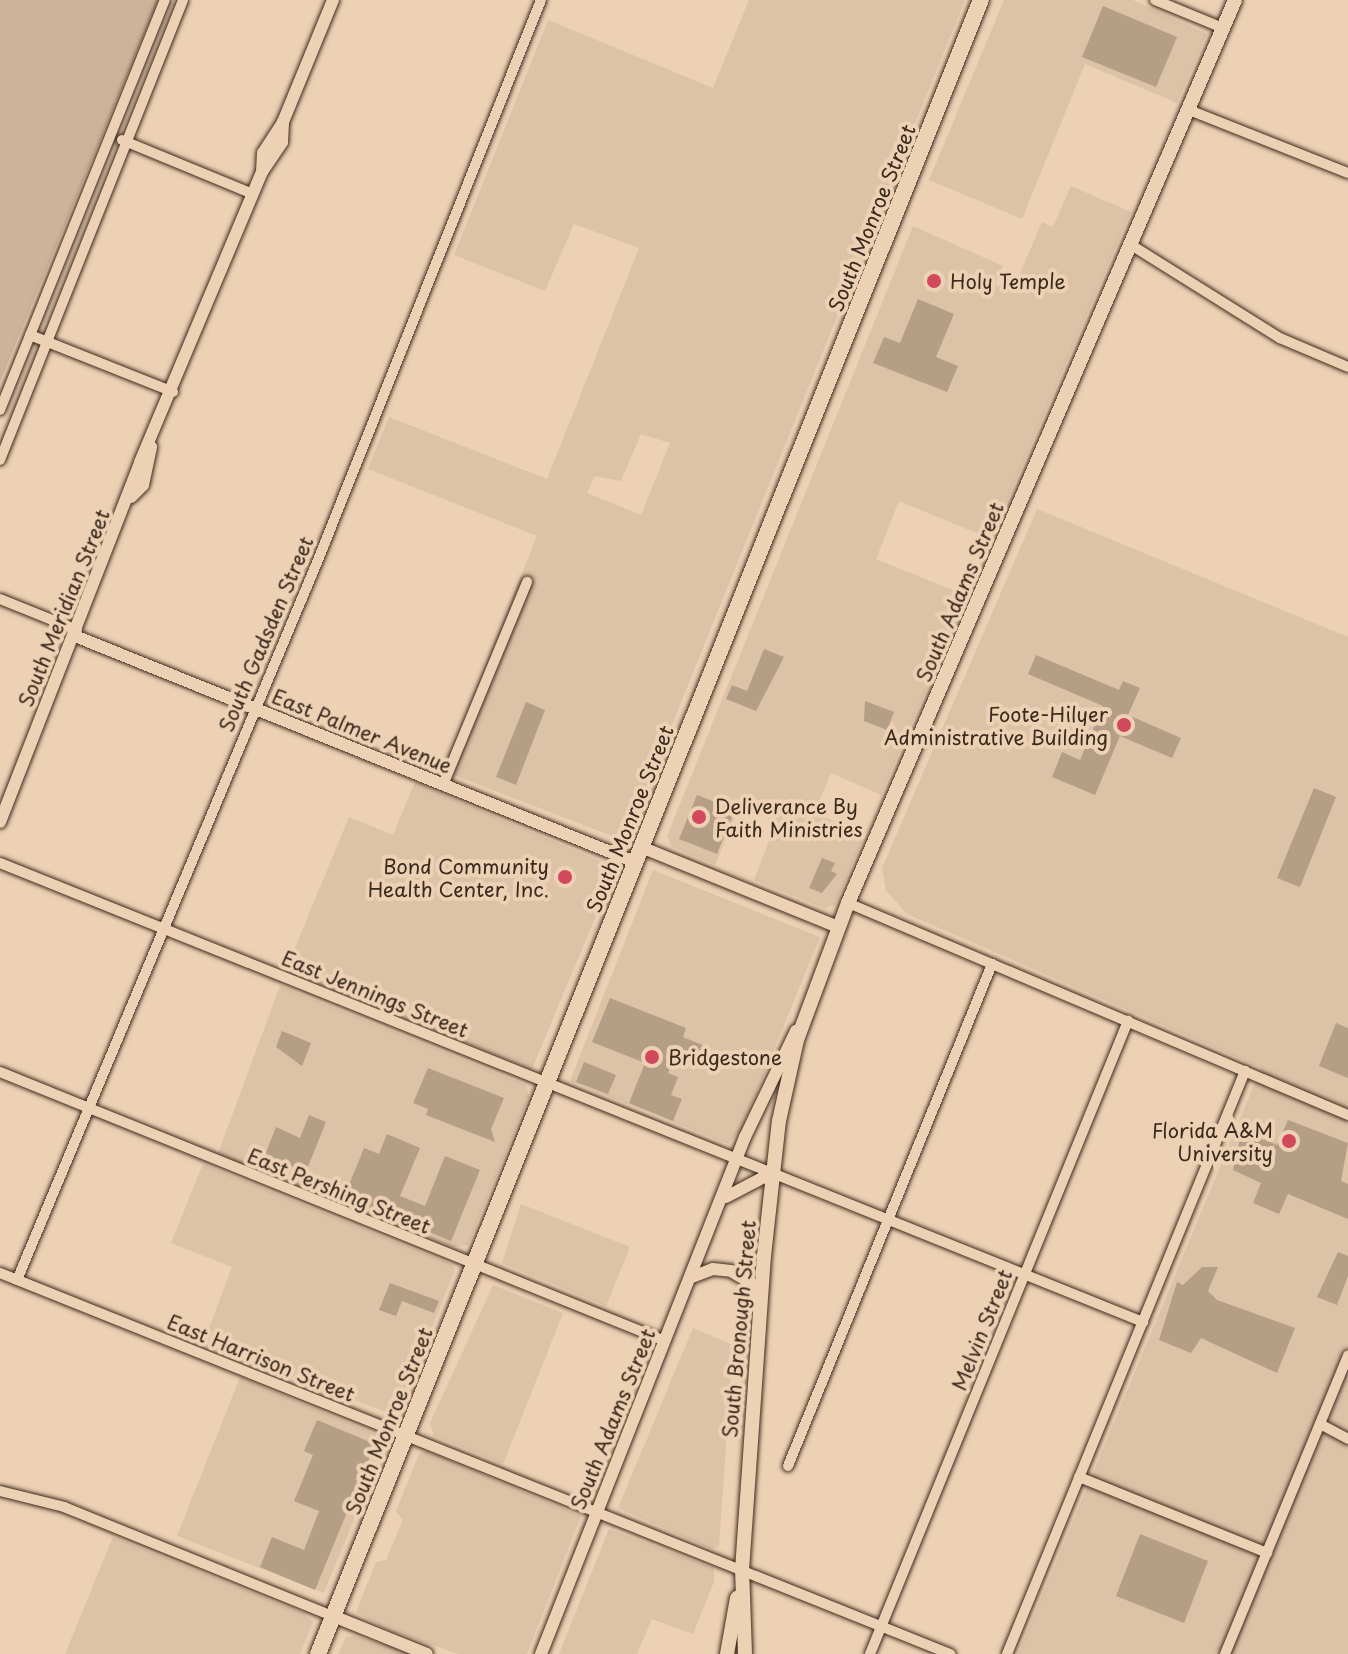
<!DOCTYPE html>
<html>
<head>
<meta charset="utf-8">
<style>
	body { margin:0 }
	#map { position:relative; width:1348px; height:1654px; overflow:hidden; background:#edd1b4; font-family:"Playpen Sans",sans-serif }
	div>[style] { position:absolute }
	.built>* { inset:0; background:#dcc2a6 }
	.green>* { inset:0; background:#ccb399 }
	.building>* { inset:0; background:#b59e86 }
	.roads { filter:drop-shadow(0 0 2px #3b2a1e) drop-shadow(0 0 2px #3b2a1e) }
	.minor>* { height:10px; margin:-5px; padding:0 5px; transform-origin:5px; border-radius:5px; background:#edd1b4 }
	.tertiary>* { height:12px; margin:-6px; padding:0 6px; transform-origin:6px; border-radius:6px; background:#edd1b4 }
	.secondary>* { height:14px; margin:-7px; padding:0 7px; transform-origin:7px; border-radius:7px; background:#edd1b4 }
	.primary>* { height:16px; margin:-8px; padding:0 8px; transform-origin:8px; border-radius:8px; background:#edd1b4 }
	.dots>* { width:22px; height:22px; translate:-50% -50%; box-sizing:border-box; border:4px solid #edd1b4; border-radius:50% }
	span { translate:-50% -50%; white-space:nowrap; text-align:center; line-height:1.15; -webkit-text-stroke:8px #edd1b4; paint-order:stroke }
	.street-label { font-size:20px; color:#3b2a1e }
	.poi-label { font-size:20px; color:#3b2a1e }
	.left { translate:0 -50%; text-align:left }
	.right { translate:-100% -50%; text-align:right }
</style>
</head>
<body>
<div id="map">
	<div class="built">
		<div style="clip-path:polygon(evenodd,749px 0,965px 0,625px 841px,443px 771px,537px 536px,368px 469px,389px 417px,547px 479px,639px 248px,574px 224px,545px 291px,454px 255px,548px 20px,713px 88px,749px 0,641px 434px,670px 443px,641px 515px,587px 493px,595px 476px,621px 481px,641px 434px)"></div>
		<div style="clip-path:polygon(1004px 0,1133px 0,1207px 34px,1177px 103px,1085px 64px,1022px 219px,929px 180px)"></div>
		<div style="clip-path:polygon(1071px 186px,1131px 212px,991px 539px,899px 501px,876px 559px,967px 596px,881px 795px,831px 773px,814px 813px,865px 834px,835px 905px,824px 908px,754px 880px,776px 822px,739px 807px,715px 865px,672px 847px,667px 836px,913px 226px,1003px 266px,995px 284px,1012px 292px,1042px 222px,1053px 227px)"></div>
		<div style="clip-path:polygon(1037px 509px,1348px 637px,1348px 1654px,1018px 1654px,1261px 1068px,907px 914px,886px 890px,882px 868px)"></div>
		<div style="clip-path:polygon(415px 782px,616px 868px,532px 1069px,285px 972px,349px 817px,393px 835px)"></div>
		<div style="clip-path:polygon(653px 870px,820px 937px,742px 1128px,728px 1144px,570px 1081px)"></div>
		<div style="clip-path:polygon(280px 986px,526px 1085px,529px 1096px,468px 1245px,453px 1247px,217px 1156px)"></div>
		<div style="clip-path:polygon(203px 1164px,451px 1264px,455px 1269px,397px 1416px,203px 1344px,232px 1267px,171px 1243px)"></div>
		<div style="clip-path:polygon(521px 1204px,630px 1247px,606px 1306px,502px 1263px)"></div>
		<div style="clip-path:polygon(493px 1285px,563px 1313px,503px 1464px,434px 1436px,430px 1423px)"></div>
		<div style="clip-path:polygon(693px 1328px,733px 1345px,719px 1546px,711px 1549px,618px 1508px)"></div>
		<div style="clip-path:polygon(240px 1377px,387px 1439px,324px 1593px,177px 1536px)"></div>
		<div style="clip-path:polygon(427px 1451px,581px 1516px,527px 1654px,458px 1654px,383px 1628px,356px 1612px,376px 1562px,386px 1560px,403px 1520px,396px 1511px,419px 1454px)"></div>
		<div style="clip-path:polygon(609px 1529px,714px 1568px,714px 1582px,693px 1634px,652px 1619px,637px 1654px,559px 1654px)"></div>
		<div style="clip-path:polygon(113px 1537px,303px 1613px,313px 1622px,300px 1654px,65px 1654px)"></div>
		<div style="clip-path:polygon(354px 1636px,395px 1648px,410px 1654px,338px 1654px,346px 1637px)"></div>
	</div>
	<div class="green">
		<div style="clip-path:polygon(0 0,158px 0,0 382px)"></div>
	</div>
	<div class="building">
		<div style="clip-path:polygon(1103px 6px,1177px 37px,1156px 87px,1082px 57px)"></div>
		<div style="clip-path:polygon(918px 299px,954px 314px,936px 357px,958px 366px,947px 392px,873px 363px,884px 337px,900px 343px)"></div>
		<div style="clip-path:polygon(764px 649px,784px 657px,756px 711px,726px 699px,732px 685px,747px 691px)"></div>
		<div style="clip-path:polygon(1036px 655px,1119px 690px,1123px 681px,1140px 688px,1128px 715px,1181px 738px,1172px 758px,1120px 736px,1095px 795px,1052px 777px,1062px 752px,1080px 760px,1103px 706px,1028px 674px)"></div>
		<div style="clip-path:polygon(865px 701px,894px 712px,887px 730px,864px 721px)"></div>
		<div style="clip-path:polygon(526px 702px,545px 710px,516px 785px,496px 777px)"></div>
		<div style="clip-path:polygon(1314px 788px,1336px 797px,1300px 887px,1277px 878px)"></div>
		<div style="clip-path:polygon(697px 795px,735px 810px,717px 854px,679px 839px)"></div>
		<div style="clip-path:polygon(822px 858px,835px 863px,831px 871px,837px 874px,822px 893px,809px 888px)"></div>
		<div style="clip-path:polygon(610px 998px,686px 1028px,683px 1037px,707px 1047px,701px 1062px,676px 1052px,668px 1073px,678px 1077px,671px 1095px,682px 1099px,673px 1121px,629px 1103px,645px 1063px,592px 1042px)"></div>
		<div style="clip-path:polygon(1336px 1023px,1348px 1028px,1348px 1078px,1319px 1066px)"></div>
		<div style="clip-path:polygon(282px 1031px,311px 1043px,302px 1066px,276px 1047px)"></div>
		<div style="clip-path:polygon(584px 1062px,616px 1075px,608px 1094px,576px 1082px)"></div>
		<div style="clip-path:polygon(428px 1068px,504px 1098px,491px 1129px,495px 1142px,426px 1115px,428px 1109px,413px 1103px)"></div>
		<div style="clip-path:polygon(309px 1115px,326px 1122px,305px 1174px,261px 1165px,276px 1127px,300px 1138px)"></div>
		<div style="clip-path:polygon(1288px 1120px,1348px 1143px,1341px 1181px,1348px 1184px,1348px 1219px,1288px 1194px,1279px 1214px,1253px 1203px,1261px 1183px,1233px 1170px,1242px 1130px,1277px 1145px)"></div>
		<div style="clip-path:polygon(387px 1134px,420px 1148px,400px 1196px,425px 1206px,445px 1156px,480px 1170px,451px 1241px,344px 1197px,364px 1148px,379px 1154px)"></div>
		<div style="clip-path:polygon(1338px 1252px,1348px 1256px,1348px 1276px,1337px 1305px,1317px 1297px)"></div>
		<div style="clip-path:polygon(1202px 1267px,1218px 1267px,1208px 1291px,1217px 1300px,1295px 1328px,1277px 1373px,1201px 1338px,1191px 1353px,1159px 1340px,1177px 1282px,1183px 1285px)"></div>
		<div style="clip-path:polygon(390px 1283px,439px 1301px,434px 1313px,402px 1301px,396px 1316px,379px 1310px)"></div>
		<div style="clip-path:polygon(317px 1420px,375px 1444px,315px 1590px,260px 1567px,272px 1537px,304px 1550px,319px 1511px,294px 1501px,313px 1455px,304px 1451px)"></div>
		<div style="clip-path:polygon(1140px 1534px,1208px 1561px,1184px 1623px,1116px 1596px)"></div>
	</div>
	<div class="roads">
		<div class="minor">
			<div style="left:1155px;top:0;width:74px;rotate:22.4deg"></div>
			<div style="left:1189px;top:110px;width:171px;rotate:21.6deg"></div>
			<div style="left:122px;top:140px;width:142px;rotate:22.4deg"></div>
			<div style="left:1131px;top:245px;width:176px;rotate:32deg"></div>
			<div style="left:1280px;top:338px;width:74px;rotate:23.1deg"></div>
			<div style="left:30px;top:335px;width:154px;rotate:21.7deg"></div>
			<div style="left:0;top:410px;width:442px;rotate:-68.1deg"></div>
			<div style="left:0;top:460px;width:495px;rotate:-68.3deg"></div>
			<div style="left:0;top:599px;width:83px;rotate:21.9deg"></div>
			<div style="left:443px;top:785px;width:220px;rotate:-67.5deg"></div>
			<div style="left:0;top:863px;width:1232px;rotate:21.88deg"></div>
			<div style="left:848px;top:903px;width:543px;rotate:22.98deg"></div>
			<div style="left:0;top:1072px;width:717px;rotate:22.02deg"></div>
			<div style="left:0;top:1273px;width:1024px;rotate:21.85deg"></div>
			<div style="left:17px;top:1280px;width:780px;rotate:-67.31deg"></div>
			<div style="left:318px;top:560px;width:603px;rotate:-68.29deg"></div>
			<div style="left:1320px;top:1424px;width:32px;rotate:28deg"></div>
			<div style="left:788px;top:1466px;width:542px;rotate:-67.88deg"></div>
			<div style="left:1079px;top:1477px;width:203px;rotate:22deg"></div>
			<div style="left:0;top:1491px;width:66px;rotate:14deg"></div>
			<div style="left:64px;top:1507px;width:290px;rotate:22.1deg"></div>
			<div style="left:870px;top:1654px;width:684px;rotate:-67.83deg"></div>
			<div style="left:1007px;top:1654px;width:630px;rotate:-67.79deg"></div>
			<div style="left:1225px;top:1654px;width:323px;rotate:-67.6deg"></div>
		</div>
		<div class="tertiary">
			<div style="left:262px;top:172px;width:19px;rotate:-87deg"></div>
			<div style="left:263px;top:153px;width:37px;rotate:-57deg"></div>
			<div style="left:131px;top:497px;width:17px;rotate:-45deg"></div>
			<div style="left:143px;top:485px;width:39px;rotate:-78deg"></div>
			<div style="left:75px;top:636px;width:604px;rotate:21.98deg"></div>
			<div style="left:0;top:822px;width:386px;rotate:-68.7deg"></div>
			<div style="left:140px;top:462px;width:315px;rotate:-67.2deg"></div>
			<div style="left:262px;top:172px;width:36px;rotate:-56deg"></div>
			<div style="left:282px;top:142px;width:20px;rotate:-87deg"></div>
			<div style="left:283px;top:122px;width:132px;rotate:-67.7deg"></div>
			<div style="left:641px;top:847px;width:213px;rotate:22.1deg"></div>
			<div style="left:726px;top:1197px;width:52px;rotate:-27.6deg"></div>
			<div style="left:692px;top:1277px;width:22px;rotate:-21deg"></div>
			<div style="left:713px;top:1269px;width:18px;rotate:6deg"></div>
			<div style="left:731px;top:1271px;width:22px;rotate:30deg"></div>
			<div style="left:750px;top:1282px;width:21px;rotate:59deg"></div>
			<div style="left:333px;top:1616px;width:101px;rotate:22deg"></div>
			<div style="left:541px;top:1654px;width:556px;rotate:-68.47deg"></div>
			<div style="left:745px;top:1137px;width:118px;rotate:-64.3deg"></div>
		</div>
		<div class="secondary">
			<div style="left:727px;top:1654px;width:57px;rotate:-79.9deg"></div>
			<div style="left:745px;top:1654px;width:84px;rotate:-92deg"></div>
			<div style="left:742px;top:1570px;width:315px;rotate:-86deg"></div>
			<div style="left:764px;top:1256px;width:136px;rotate:-83.7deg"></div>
			<div style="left:779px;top:1121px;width:83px;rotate:-77.5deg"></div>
			<div style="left:797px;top:1040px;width:146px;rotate:-69.6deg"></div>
			<div style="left:848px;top:903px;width:982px;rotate:-66.8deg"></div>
		</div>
		<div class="primary">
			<div style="left:318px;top:1654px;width:1782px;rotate:-68.16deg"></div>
		</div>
	</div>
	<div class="dots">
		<div style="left:934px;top:281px;background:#d1495b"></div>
		<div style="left:1124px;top:725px;background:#d1495b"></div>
		<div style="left:699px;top:817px;background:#d1495b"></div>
		<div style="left:565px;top:877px;background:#d1495b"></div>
		<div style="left:652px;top:1057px;background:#d1495b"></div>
		<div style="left:1289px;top:1141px;background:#d1495b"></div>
	</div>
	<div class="street-label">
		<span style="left:872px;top:218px;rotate:-68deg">South Monroe Street</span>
		<span style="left:960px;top:592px;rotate:-67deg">South Adams Street</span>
		<span style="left:64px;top:608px;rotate:-68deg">South Meridian Street</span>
		<span style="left:266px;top:634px;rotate:-67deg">South Gadsden Street</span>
		<span style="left:362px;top:731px;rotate:22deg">East Palmer Avenue</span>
		<span style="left:630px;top:819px;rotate:-68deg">South Monroe Street</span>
		<span style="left:375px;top:994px;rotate:22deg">East Jennings Street</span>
		<span style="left:339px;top:1191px;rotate:22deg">East Pershing Street</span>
		<span style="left:739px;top:1329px;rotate:-85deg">South Bronough Street</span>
		<span style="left:982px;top:1330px;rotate:-68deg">Melvin Street</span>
		<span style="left:261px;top:1358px;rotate:22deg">East Harrison Street</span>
		<span style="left:613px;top:1419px;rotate:-68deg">South Adams Street</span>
		<span style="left:389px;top:1421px;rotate:-68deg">South Monroe Street</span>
	</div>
	<div class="poi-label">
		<span class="left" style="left:950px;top:281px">Holy Temple</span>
		<span class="right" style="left:1108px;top:726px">Foote-Hilyer<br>Administrative Building</span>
		<span class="left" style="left:715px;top:818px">Deliverance By<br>Faith Ministries</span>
		<span class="right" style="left:549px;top:878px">Bond Community<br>Health Center, Inc.</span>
		<span class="left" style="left:668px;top:1057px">Bridgestone</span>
		<span class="right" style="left:1273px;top:1142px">Florida A&amp;M<br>University</span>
	</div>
</div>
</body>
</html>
